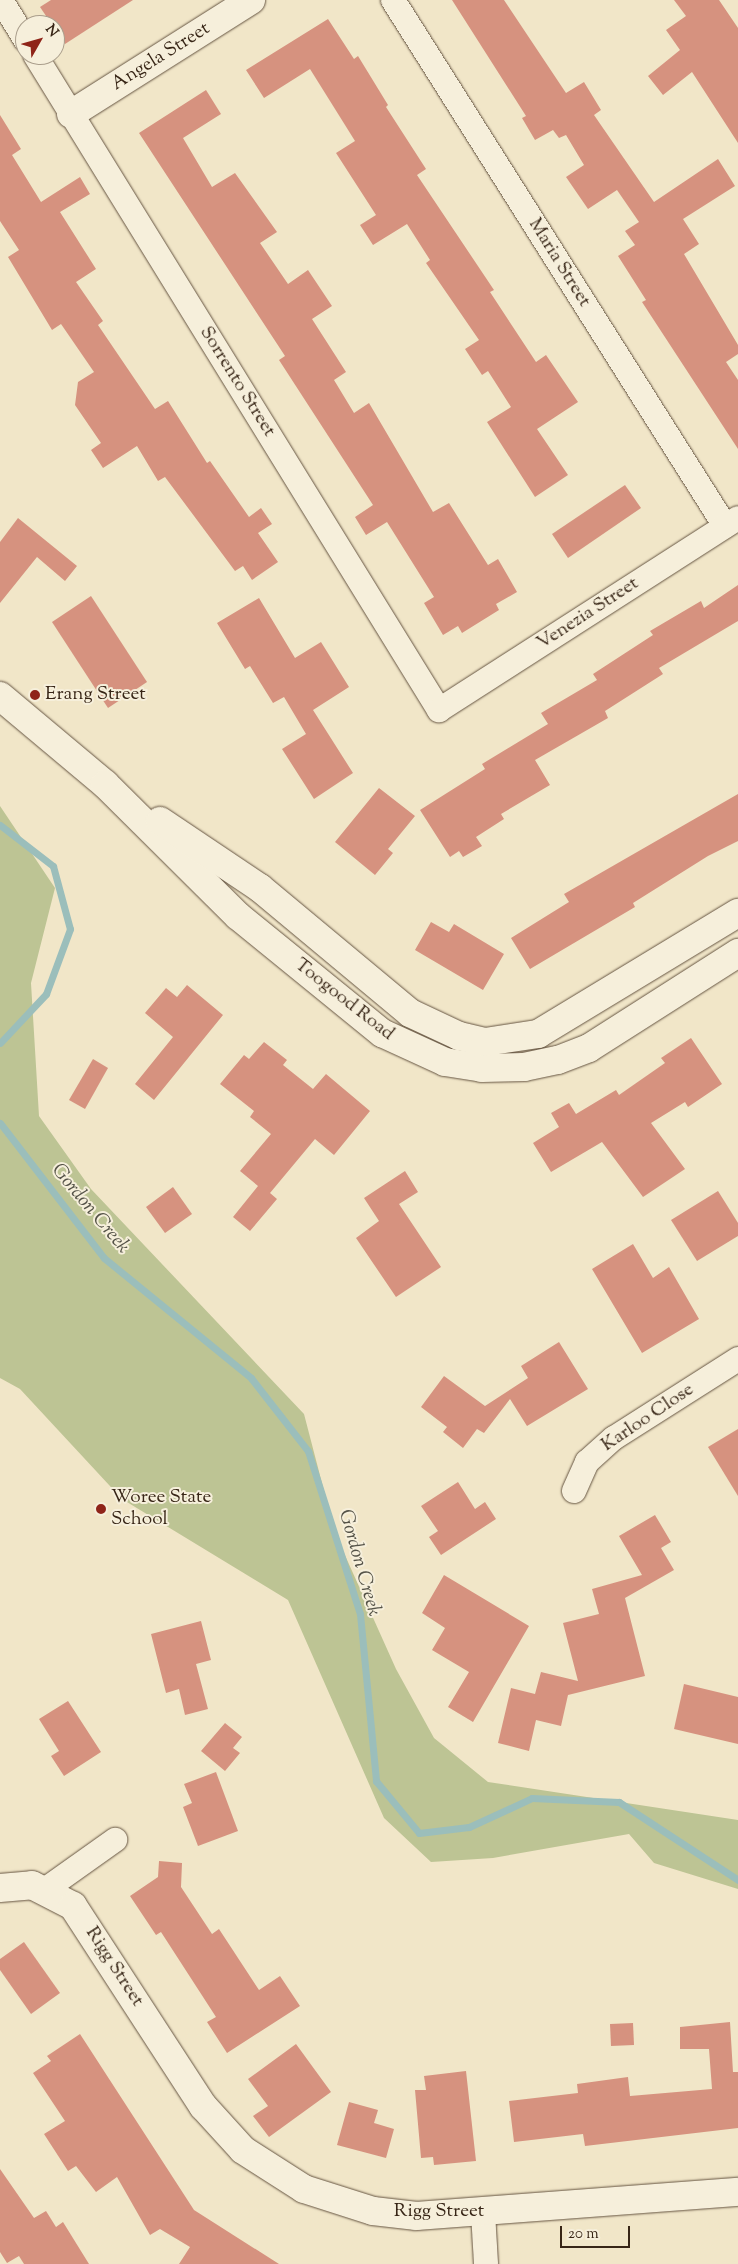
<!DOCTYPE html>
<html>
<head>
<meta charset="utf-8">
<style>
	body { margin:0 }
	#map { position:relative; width:738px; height:2264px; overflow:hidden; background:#f1e6c8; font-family:"Sorts Mill Goudy",serif }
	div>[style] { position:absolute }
	.green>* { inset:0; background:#bdc494 }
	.stream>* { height:7px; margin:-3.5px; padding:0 3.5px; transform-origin:3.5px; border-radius:3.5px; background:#9bbebb }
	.building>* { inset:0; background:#d6927f }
	.roads { filter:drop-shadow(0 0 1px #665542) drop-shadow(0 0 1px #665542) }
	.minor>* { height:24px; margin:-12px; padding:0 12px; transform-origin:12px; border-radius:12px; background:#f6efdb }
	.tertiary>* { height:28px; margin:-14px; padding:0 14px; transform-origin:14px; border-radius:14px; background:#f6efdb }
	.dots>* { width:14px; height:14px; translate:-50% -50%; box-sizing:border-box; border:2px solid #f6efdb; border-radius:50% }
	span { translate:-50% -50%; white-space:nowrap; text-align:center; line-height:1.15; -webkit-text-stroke:4px #f6efdb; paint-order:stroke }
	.street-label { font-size:19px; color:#372516 }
	.poi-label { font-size:19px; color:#372516 }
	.left { translate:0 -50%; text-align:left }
	.water-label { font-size:20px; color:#555348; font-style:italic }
	.north { position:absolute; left:15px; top:15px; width:50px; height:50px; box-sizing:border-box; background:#f6efdb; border:1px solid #aa9e8c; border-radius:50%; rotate:52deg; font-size:14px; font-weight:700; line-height:20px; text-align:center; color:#372516 }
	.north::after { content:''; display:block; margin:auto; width:18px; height:22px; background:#8f2418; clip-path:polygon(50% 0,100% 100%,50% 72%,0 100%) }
	.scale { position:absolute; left:560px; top:2226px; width:70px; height:22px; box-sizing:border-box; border:2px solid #372516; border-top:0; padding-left:6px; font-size:15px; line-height:18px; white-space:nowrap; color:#372516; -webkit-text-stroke:4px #f6efdb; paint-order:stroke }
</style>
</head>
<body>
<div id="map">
	<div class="green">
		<div style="clip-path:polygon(0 806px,55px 888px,31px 983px,39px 1116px,91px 1189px,304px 1414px,335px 1533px,396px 1669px,434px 1738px,488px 1782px,738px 1820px,738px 1889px,654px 1863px,629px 1834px,493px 1858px,431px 1862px,384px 1818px,288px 1600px,122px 1499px,20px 1389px,0 1378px)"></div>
	</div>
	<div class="stream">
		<div style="left:0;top:825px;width:67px;rotate:37.7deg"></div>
		<div style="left:53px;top:866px;width:65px;rotate:74.9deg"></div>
		<div style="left:70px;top:929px;width:69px;rotate:110.3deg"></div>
		<div style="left:46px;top:994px;width:67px;rotate:133.2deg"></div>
		<div style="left:0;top:1123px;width:170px;rotate:52.4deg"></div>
		<div style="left:104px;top:1258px;width:190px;rotate:39.2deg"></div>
		<div style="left:251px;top:1378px;width:93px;rotate:52deg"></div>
		<div style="left:308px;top:1451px;width:171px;rotate:72.3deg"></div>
		<div style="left:360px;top:1614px;width:168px;rotate:84.5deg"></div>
		<div style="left:376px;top:1781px;width:67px;rotate:50.4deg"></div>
		<div style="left:419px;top:1833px;width:50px;rotate:-6.8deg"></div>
		<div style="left:469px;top:1827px;width:69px;rotate:-24.7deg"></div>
		<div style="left:532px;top:1798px;width:87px;rotate:2.6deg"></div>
		<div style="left:619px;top:1802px;width:142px;rotate:33.2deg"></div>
	</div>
	<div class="building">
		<div style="clip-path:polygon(51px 0,133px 0,65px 44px,40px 7px)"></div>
		<div style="clip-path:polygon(452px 0,504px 0,566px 93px,584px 82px,601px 110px,594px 115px,654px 202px,718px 159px,735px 186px,683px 219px,699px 244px,684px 254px,738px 345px,738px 354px,726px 362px,738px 380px,738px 449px,642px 302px,646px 300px,618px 256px,635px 245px,625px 231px,639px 222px,617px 190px,588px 209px,566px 177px,584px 165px,566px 135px,559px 138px,553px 130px,535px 140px,522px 118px,526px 116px)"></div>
		<div style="clip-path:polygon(674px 0,719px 0,738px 28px,738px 143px,692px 72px,663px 95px,648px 76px,680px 50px,666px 30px,686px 16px)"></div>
		<div style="clip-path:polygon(328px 19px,354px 59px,358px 56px,388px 105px,386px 107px,426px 169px,417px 175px,494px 290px,490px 292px,536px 362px,546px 355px,578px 402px,537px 429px,568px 475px,535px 497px,487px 422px,511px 407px,488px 371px,482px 375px,465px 349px,479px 340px,426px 263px,430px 260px,407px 224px,373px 245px,360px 225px,376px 215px,336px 153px,355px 141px,310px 69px,264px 98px,246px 70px)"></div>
		<div style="clip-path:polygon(206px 90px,221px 114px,183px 138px,212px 187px,235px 173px,277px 232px,260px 243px,288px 284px,308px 270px,332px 306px,312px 319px,346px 372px,334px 380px,354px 413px,369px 403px,433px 512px,449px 503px,488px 565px,498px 559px,517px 592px,496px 604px,499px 610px,462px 633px,458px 626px,443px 635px,424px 603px,434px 597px,387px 522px,366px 535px,355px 517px,373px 505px,279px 360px,285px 356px,139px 133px)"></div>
		<div style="clip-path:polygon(0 115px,21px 149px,12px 155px,41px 202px,80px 177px,90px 194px,60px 212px,96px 269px,76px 282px,103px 321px,98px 325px,155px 409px,168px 401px,207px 463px,210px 461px,249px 517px,261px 508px,272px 524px,258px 533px,278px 562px,252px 580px,243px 566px,235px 571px,165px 477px,158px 481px,137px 446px,103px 468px,91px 450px,101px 443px,75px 405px,78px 382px,94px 372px,61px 324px,52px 330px,8px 257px,19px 250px,0 221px)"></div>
		<div style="clip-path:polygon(625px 485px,641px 508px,568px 558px,552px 534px)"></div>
		<div style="clip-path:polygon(18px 518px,77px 566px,65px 581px,37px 557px,0 603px,0 542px)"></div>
		<div style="clip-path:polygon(738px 585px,738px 621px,659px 668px,663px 674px,605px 711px,608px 718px,535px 760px,550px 785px,501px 814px,504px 819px,476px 837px,482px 846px,463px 857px,459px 851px,450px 857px,420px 810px,485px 769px,482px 764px,548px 724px,541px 713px,597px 680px,593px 674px,653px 635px,650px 631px,701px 601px,704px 608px)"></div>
		<div style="clip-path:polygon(91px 596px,147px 682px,108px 708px,52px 622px)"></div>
		<div style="clip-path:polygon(259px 598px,295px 658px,321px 642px,349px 687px,313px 710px,353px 773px,314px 799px,282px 749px,306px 734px,284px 697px,273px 703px,250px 666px,245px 669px,217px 623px)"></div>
		<div style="clip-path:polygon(379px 788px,415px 816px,388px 849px,393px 853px,375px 875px,335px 842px)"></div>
		<div style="clip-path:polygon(738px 794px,738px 841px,708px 856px,633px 903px,635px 907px,530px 969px,511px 938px,569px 902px,564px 894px)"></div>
		<div style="clip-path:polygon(431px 922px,449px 932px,454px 924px,504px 954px,483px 990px,415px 950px)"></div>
		<div style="clip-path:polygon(187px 985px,223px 1015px,154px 1100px,135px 1084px,173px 1037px,145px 1013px,166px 988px,177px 997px)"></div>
		<div style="clip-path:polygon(691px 1038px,722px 1084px,688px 1107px,685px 1102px,651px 1123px,685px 1169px,643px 1197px,602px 1142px,551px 1172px,533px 1143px,559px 1127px,551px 1113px,569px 1103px,576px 1114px,616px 1090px,619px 1095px,665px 1063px,661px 1058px)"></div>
		<div style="clip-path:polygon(264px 1042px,287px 1060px,283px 1065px,313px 1089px,326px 1074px,370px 1111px,334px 1155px,315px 1139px,270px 1193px,277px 1199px,250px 1231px,233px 1217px,258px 1186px,240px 1171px,271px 1134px,250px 1117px,254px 1111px,220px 1084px,244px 1055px,249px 1059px)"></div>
		<div style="clip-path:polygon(93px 1059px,108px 1068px,85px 1109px,69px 1100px)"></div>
		<div style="clip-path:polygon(405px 1171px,418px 1192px,399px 1204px,441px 1267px,396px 1297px,356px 1238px,379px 1221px,364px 1198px)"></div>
		<div style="clip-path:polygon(173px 1187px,192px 1214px,165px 1233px,146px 1207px)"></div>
		<div style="clip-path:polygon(718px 1191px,738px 1223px,738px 1236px,697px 1261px,671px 1220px)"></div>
		<div style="clip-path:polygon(633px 1244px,653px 1278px,669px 1267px,699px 1319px,642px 1353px,592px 1269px)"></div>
		<div style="clip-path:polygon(559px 1342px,588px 1389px,527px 1426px,510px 1399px,484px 1433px,477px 1429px,463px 1448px,443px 1432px,447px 1427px,421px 1407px,444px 1376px,485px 1406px,528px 1378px,521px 1366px)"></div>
		<div style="clip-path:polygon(738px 1429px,738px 1496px,708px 1447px)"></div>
		<div style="clip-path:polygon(458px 1482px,475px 1509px,485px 1502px,496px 1519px,441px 1555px,429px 1537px,438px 1531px,421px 1506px)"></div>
		<div style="clip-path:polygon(655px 1515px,671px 1542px,661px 1548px,674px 1570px,625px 1598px,645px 1676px,568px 1695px,561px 1726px,536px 1720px,529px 1751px,498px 1743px,511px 1688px,535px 1694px,541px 1672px,578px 1681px,563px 1623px,599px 1614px,592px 1589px,642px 1575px,619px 1536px)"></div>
		<div style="clip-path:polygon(444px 1575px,529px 1626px,473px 1722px,448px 1707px,469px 1672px,432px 1650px,445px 1628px,422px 1613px)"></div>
		<div style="clip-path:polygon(201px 1621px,211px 1660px,196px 1664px,208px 1709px,185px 1715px,179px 1689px,166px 1693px,151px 1634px)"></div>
		<div style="clip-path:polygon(684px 1684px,738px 1697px,738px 1744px,674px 1729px)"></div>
		<div style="clip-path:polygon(68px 1701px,101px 1752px,64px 1776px,51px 1756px,59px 1751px,39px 1719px)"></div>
		<div style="clip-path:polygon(225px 1723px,242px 1737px,233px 1748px,240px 1753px,225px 1771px,201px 1751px)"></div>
		<div style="clip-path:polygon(216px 1772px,238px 1831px,198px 1846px,183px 1807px,192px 1803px,184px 1784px)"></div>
		<div style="clip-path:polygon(159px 1861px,182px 1863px,181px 1887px,212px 1934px,219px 1929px,259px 1990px,280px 1976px,300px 2006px,227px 2053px,207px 2022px,216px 2017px,161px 1932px,156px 1935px,130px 1896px,158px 1877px)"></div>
		<div style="clip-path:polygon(24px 1942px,60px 1993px,31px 2014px,0 1970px,0 1959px)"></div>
		<div style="clip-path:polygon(730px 2022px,733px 2072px,738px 2072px,738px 2128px,585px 2146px,583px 2134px,514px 2142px,509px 2101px,578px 2093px,577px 2084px,628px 2077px,630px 2096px,712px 2089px,709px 2049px,680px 2049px,680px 2027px)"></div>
		<div style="clip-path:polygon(633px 2023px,634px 2045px,611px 2046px,610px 2024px)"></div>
		<div style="clip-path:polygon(80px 2034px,194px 2210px,279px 2264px,179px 2264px,190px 2247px,160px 2229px,150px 2235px,117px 2177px,96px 2192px,76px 2166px,68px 2171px,44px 2134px,65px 2121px,33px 2073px,51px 2061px,47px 2056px)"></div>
		<div style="clip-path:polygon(296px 2044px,331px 2092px,269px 2137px,253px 2116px,268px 2106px,248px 2079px)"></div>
		<div style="clip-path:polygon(466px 2071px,476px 2161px,434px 2165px,433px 2157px,421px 2158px,415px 2090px,426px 2090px,424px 2076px)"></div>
		<div style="clip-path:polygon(349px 2102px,378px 2110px,374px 2123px,394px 2129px,386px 2158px,337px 2145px)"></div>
		<div style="clip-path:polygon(0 2169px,34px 2218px,46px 2211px,56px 2227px,63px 2222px,89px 2264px,24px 2264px,19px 2256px,7px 2263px,0 2252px)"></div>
	</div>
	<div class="roads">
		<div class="minor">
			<div style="left:1px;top:0;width:46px;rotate:58.4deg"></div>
			<div style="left:393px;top:0;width:622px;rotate:57.74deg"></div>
			<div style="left:35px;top:55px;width:770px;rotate:58.33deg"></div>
			<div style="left:439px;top:710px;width:355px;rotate:-32.7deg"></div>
			<div style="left:574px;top:1491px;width:32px;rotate:-66deg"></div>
			<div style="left:587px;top:1462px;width:36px;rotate:-42deg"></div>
			<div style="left:614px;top:1438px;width:147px;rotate:-32.5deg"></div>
			<div style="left:46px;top:1889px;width:85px;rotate:-35.4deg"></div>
			<div style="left:483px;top:2213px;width:51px;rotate:86.6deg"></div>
		</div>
		<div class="tertiary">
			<div style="left:71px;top:114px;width:213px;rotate:-32.3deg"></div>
			<div style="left:0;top:696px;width:137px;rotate:40deg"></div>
			<div style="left:105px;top:784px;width:187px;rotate:44.8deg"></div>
			<div style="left:238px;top:916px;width:186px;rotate:39.1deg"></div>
			<div style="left:382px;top:1033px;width:69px;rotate:24.7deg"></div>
			<div style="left:445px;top:1062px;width:37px;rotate:9deg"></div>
			<div style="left:482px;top:1068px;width:42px;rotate:-1.4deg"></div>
			<div style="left:524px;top:1067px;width:35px;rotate:-12deg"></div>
			<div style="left:558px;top:1060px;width:33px;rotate:-21deg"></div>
			<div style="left:589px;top:1048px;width:177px;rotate:-32.5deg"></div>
			<div style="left:160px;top:821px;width:120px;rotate:33.8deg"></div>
			<div style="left:260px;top:888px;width:195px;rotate:39.8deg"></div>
			<div style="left:410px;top:1013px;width:54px;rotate:25.1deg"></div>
			<div style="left:459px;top:1036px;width:27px;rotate:13deg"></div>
			<div style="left:485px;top:1042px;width:54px;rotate:-8.6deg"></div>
			<div style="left:538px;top:1034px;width:234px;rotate:-31.2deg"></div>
			<div style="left:0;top:1888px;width:32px;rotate:-5deg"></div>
			<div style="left:32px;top:1885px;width:46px;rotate:27.1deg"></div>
			<div style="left:73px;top:1906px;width:239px;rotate:57deg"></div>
			<div style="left:203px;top:2106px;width:59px;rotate:47.7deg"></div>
			<div style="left:243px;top:2150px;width:72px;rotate:32.6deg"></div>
			<div style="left:304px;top:2189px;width:72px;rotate:17.7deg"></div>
			<div style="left:373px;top:2211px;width:44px;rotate:6.5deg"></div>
			<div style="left:417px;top:2216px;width:322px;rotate:-4.3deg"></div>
		</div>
	</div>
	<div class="dots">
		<div style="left:35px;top:695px;background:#8f2418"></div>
		<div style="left:101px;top:1509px;background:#8f2418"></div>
	</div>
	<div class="street-label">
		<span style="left:161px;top:57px;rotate:-32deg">Angela Street</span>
		<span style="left:559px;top:263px;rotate:58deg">Maria Street</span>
		<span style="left:237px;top:382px;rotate:58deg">Sorrento Street</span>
		<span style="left:588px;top:614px;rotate:-33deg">Venezia Street</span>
		<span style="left:344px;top:1000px;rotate:38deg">Toogood Road</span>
		<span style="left:648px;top:1418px;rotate:-34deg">Karloo Close</span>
		<span style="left:114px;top:1967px;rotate:57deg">Rigg Street</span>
		<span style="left:439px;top:2212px">Rigg Street</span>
	</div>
	<div class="poi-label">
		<span class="left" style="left:45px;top:695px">Erang Street</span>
		<span class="left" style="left:111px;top:1509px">Woree State<br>School</span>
	</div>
	<div class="water-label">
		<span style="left:90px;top:1209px;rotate:50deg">Gordon Creek</span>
		<span style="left:359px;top:1563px;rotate:74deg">Gordon Creek</span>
	</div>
	<div class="north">N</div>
	<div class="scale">20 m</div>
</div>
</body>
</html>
